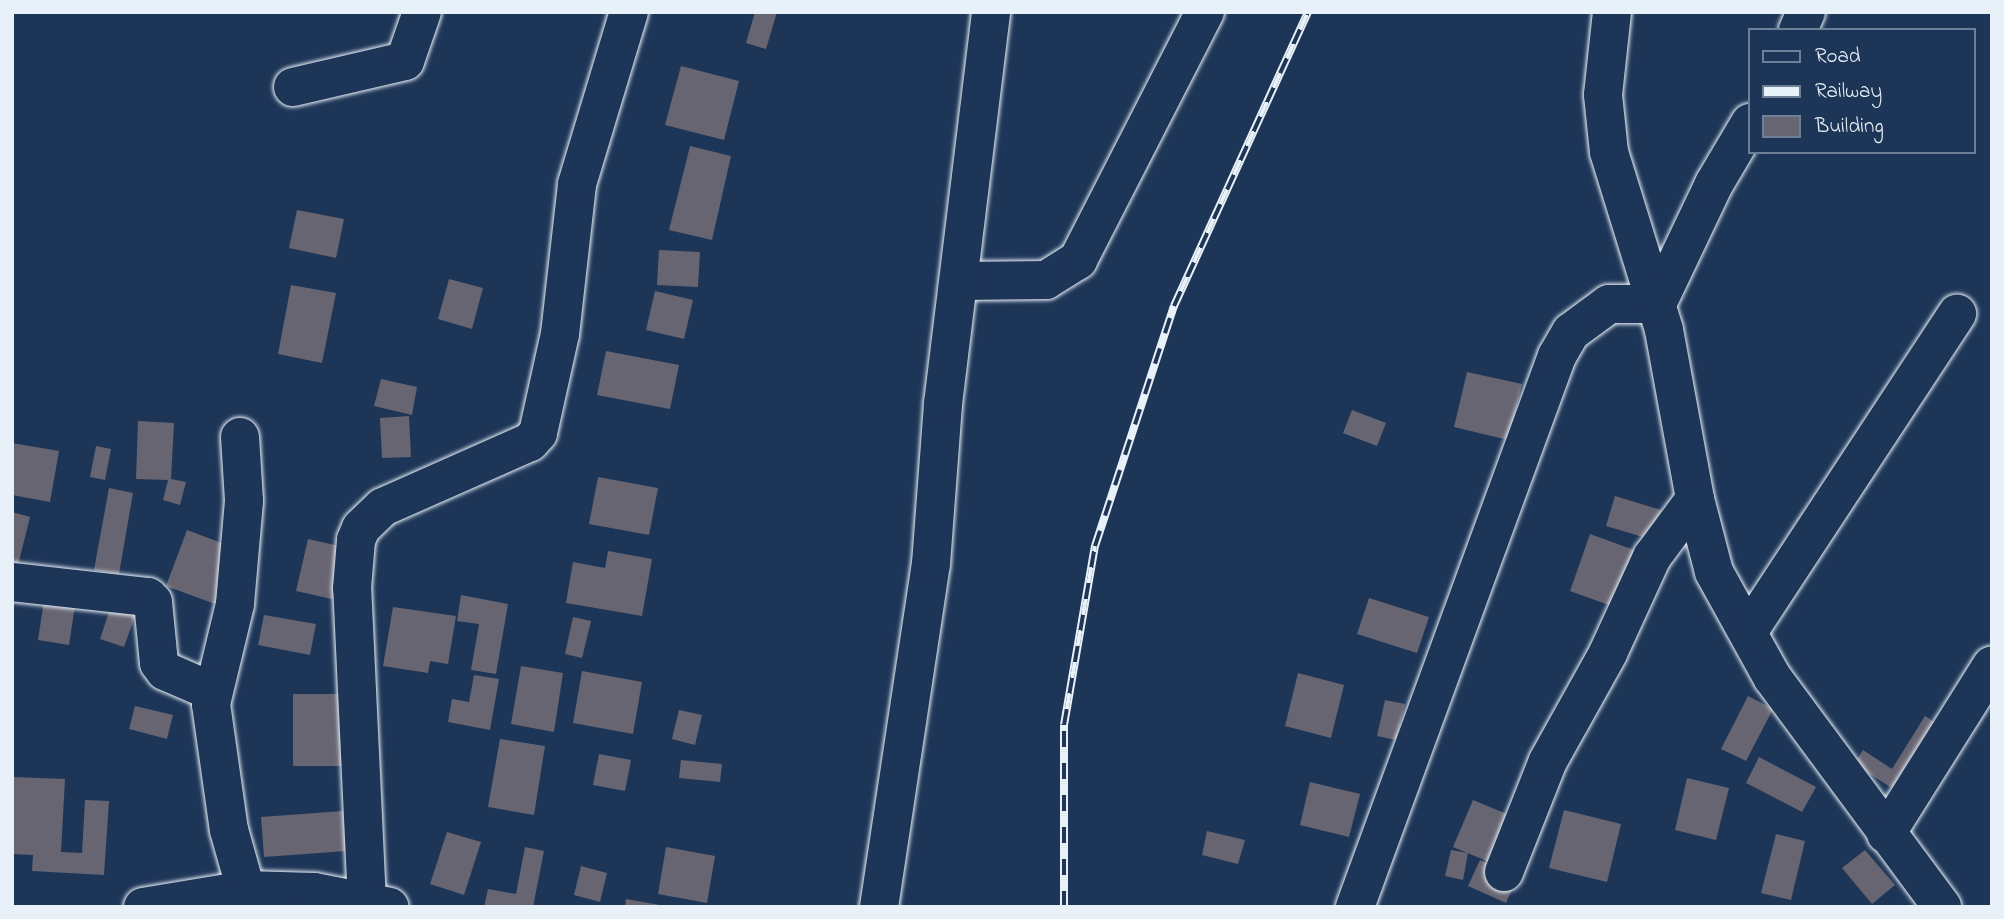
<!DOCTYPE html>
<html>
<head>
<meta charset="utf-8">
<style>
	body { margin:0 }
	#map { position:relative; width:2004px; height:919px; overflow:hidden; background:#1d3557; font-family:"Indie Flower",sans-serif }
	div>[style] { position:absolute }
	.building>* { inset:0; background:#676571 }
	.roads { filter:drop-shadow(0 0 2px #e8f1f8) drop-shadow(0 0 2px #e8f1f8) }
	.street>* { height:38px; margin:-19px; padding:0 19px; transform-origin:19px; border-radius:19px; background:#1d3557 }
	.rail>* { height:8px; margin-top:-4px; transform-origin:0; background:repeating-linear-gradient(90deg,#1d3557 0 16px,#e8f1f8 0 32px); box-sizing:border-box; border-block:2px solid #e8f1f8 }
	span { translate:-50% -50%; white-space:nowrap; text-align:center; line-height:1.15; -webkit-text-stroke:5px #1d3557; paint-order:stroke }
	.frame { position:absolute; inset:0; border:14px solid #e8f1f8; pointer-events:none }
	.legend { position:absolute; left:1748px; top:28px; width:228px; height:126px; box-sizing:border-box; background:#1d3557; border:2px solid #6e8097; margin:0; padding:9px 12px; list-style:none; font-size:21px; color:#e8f1f8 }
	.legend li { display:flex; align-items:center; gap:14px; height:35px }
	.legend b { width:35px; border:2px solid #6e8097 }
</style>
</head>
<body>
<div id="map">
	<div class="building">
		<div style="clip-path:polygon(755px 12px,777px 12px,766px 49px,746px 43px)"></div>
		<div style="clip-path:polygon(681px 66px,739px 81px,724px 140px,665px 125px)"></div>
		<div style="clip-path:polygon(690px 146px,731px 156px,712px 240px,669px 230px)"></div>
		<div style="clip-path:polygon(297px 210px,344px 219px,336px 258px,289px 248px)"></div>
		<div style="clip-path:polygon(659px 250px,700px 252px,698px 287px,657px 285px)"></div>
		<div style="clip-path:polygon(449px 279px,483px 288px,472px 329px,438px 319px)"></div>
		<div style="clip-path:polygon(291px 285px,336px 293px,322px 363px,278px 354px)"></div>
		<div style="clip-path:polygon(655px 291px,693px 300px,684px 339px,646px 330px)"></div>
		<div style="clip-path:polygon(606px 351px,679px 365px,670px 409px,597px 395px)"></div>
		<div style="clip-path:polygon(1467px 372px,1522px 384px,1508px 440px,1454px 427px)"></div>
		<div style="clip-path:polygon(381px 379px,417px 387px,412px 415px,374px 406px)"></div>
		<div style="clip-path:polygon(1352px 410px,1386px 423px,1377px 446px,1343px 433px)"></div>
		<div style="clip-path:polygon(409px 416px,411px 457px,382px 458px,380px 418px)"></div>
		<div style="clip-path:polygon(138px 421px,174px 423px,171px 479px,186px 482px,180px 505px,163px 500px,168px 480px,136px 479px)"></div>
		<div style="clip-path:polygon(12px 443px,59px 451px,50px 502px,12px 495px)"></div>
		<div style="clip-path:polygon(96px 446px,111px 449px,105px 480px,90px 477px)"></div>
		<div style="clip-path:polygon(598px 477px,658px 488px,649px 535px,589px 524px)"></div>
		<div style="clip-path:polygon(109px 488px,133px 493px,119px 574px,94px 570px)"></div>
		<div style="clip-path:polygon(1615px 496px,1661px 510px,1653px 540px,1606px 526px)"></div>
		<div style="clip-path:polygon(12px 512px,30px 517px,17px 569px,12px 568px)"></div>
		<div style="clip-path:polygon(187px 530px,235px 548px,215px 604px,166px 586px)"></div>
		<div style="clip-path:polygon(1590px 534px,1648px 555px,1628px 612px,1570px 591px)"></div>
		<div style="clip-path:polygon(308px 539px,357px 550px,345px 602px,296px 591px)"></div>
		<div style="clip-path:polygon(608px 551px,652px 559px,642px 616px,566px 603px,573px 562px,605px 568px)"></div>
		<div style="clip-path:polygon(46px 587px,77px 592px,69px 645px,38px 640px)"></div>
		<div style="clip-path:polygon(461px 595px,508px 604px,496px 674px,471px 670px,479px 624px,457px 621px)"></div>
		<div style="clip-path:polygon(1369px 598px,1429px 617px,1417px 653px,1357px 634px)"></div>
		<div style="clip-path:polygon(113px 600px,138px 608px,124px 647px,100px 639px)"></div>
		<div style="clip-path:polygon(393px 607px,456px 616px,448px 664px,430px 661px,428px 673px,383px 666px)"></div>
		<div style="clip-path:polygon(264px 615px,316px 624px,310px 655px,258px 645px)"></div>
		<div style="clip-path:polygon(573px 617px,591px 621px,582px 658px,565px 654px)"></div>
		<div style="clip-path:polygon(521px 666px,563px 673px,554px 732px,511px 724px)"></div>
		<div style="clip-path:polygon(582px 671px,642px 682px,633px 734px,573px 723px)"></div>
		<div style="clip-path:polygon(1298px 673px,1344px 685px,1331px 738px,1285px 726px)"></div>
		<div style="clip-path:polygon(474px 675px,499px 679px,490px 730px,448px 722px,452px 699px,469px 702px)"></div>
		<div style="clip-path:polygon(293px 694px,350px 694px,351px 766px,293px 766px)"></div>
		<div style="clip-path:polygon(1748px 696px,1773px 709px,1746px 761px,1721px 749px)"></div>
		<div style="clip-path:polygon(1385px 700px,1405px 704px,1396px 740px,1377px 736px)"></div>
		<div style="clip-path:polygon(135px 706px,173px 715px,167px 739px,129px 729px)"></div>
		<div style="clip-path:polygon(679px 710px,702px 715px,695px 745px,672px 739px)"></div>
		<div style="clip-path:polygon(1925px 716px,1945px 729px,1903px 795px,1854px 764px,1863px 750px,1892px 769px)"></div>
		<div style="clip-path:polygon(500px 739px,545px 746px,534px 815px,488px 807px)"></div>
		<div style="clip-path:polygon(599px 754px,631px 760px,625px 791px,593px 785px)"></div>
		<div style="clip-path:polygon(1759px 757px,1816px 787px,1802px 812px,1746px 783px)"></div>
		<div style="clip-path:polygon(681px 760px,722px 764px,720px 782px,679px 778px)"></div>
		<div style="clip-path:polygon(12px 777px,65px 779px,61px 852px,82px 853px,85px 800px,109px 801px,104px 875px,32px 871px,33px 855px,12px 854px)"></div>
		<div style="clip-path:polygon(1687px 778px,1729px 788px,1716px 840px,1675px 830px)"></div>
		<div style="clip-path:polygon(1310px 782px,1360px 794px,1349px 837px,1300px 825px)"></div>
		<div style="clip-path:polygon(1473px 800px,1531px 824px,1511px 871px,1453px 847px)"></div>
		<div style="clip-path:polygon(1564px 810px,1621px 824px,1607px 882px,1549px 868px)"></div>
		<div style="clip-path:polygon(343px 811px,346px 851px,264px 857px,261px 817px)"></div>
		<div style="clip-path:polygon(1207px 831px,1245px 840px,1238px 864px,1202px 855px)"></div>
		<div style="clip-path:polygon(447px 832px,481px 842px,464px 895px,430px 884px)"></div>
		<div style="clip-path:polygon(1776px 834px,1805px 841px,1791px 900px,1761px 893px)"></div>
		<div style="clip-path:polygon(525px 847px,544px 851px,533px 907px,484px 907px,488px 889px,516px 894px)"></div>
		<div style="clip-path:polygon(666px 847px,715px 856px,707px 903px,658px 894px)"></div>
		<div style="clip-path:polygon(1451px 850px,1468px 853px,1463px 880px,1445px 876px)"></div>
		<div style="clip-path:polygon(1865px 850px,1895px 885px,1872px 904px,1842px 868px)"></div>
		<div style="clip-path:polygon(1480px 860px,1517px 877px,1506px 903px,1468px 886px)"></div>
		<div style="clip-path:polygon(581px 866px,607px 873px,600px 902px,574px 895px)"></div>
		<div style="clip-path:polygon(626px 899px,660px 905px,660px 907px,625px 907px)"></div>
	</div>
	<div class="roads">
		<div class="street">
			<div style="left:1612px;top:12px;width:83px;rotate:96.2deg"></div>
			<div style="left:1603px;top:95px;width:57px;rotate:84deg"></div>
			<div style="left:1609px;top:152px;width:186px;rotate:72.8deg"></div>
			<div style="left:1664px;top:330px;width:172px;rotate:79.6deg"></div>
			<div style="left:1695px;top:499px;width:75px;rotate:75.4deg"></div>
			<div style="left:1714px;top:572px;width:120px;rotate:61.1deg"></div>
			<div style="left:1772px;top:677px;width:286px;rotate:53.5deg"></div>
			<div style="left:1798px;top:30px;width:20px;rotate:-66deg"></div>
			<div style="left:293px;top:87px;width:115px;rotate:-13.1deg"></div>
			<div style="left:405px;top:61px;width:52px;rotate:-70.9deg"></div>
			<div style="left:959px;top:281px;width:87px;rotate:-0.7deg"></div>
			<div style="left:1046px;top:280px;width:38px;rotate:-32deg"></div>
			<div style="left:1078px;top:260px;width:279px;rotate:-62.9deg"></div>
			<div style="left:240px;top:437px;width:64px;rotate:86.4deg"></div>
			<div style="left:244px;top:501px;width:103px;rotate:95deg"></div>
			<div style="left:235px;top:604px;width:103px;rotate:103.5deg"></div>
			<div style="left:211px;top:704px;width:127px;rotate:81.9deg"></div>
			<div style="left:229px;top:830px;width:62px;rotate:74.2deg"></div>
			<div style="left:12px;top:582px;width:137px;rotate:6.3deg"></div>
			<div style="left:148px;top:597px;width:7px;rotate:45deg"></div>
			<div style="left:153px;top:602px;width:61px;rotate:84.4deg"></div>
			<div style="left:159px;top:663px;width:10px;rotate:53deg"></div>
			<div style="left:165px;top:671px;width:50px;rotate:23.5deg"></div>
			<div style="left:1748px;top:632px;width:381px;rotate:-56.7deg"></div>
			<div style="left:1886px;top:834px;width:199px;rotate:-57.9deg"></div>
			<div style="left:1504px;top:872px;width:119px;rotate:-68.4deg"></div>
			<div style="left:1548px;top:761px;width:124px;rotate:-60.9deg"></div>
			<div style="left:1608px;top:653px;width:106px;rotate:-65.4deg"></div>
			<div style="left:1652px;top:557px;width:72px;rotate:-53.4deg"></div>
			<div style="left:367px;top:902px;width:314px;rotate:-92.7deg"></div>
			<div style="left:352px;top:588px;width:48px;rotate:-85.2deg"></div>
			<div style="left:356px;top:540px;width:13px;rotate:-67deg"></div>
			<div style="left:361px;top:528px;width:30px;rotate:-44deg"></div>
			<div style="left:383px;top:507px;width:161px;rotate:-23.9deg"></div>
			<div style="left:530px;top:442px;width:12px;rotate:-48deg"></div>
			<div style="left:538px;top:433px;width:101px;rotate:-77.5deg"></div>
			<div style="left:560px;top:334px;width:151px;rotate:-83.5deg"></div>
			<div style="left:577px;top:184px;width:180px;rotate:-73.2deg"></div>
			<div style="left:143px;top:907px;width:104px;rotate:-9.4deg"></div>
			<div style="left:246px;top:890px;width:68px;rotate:1.7deg"></div>
			<div style="left:314px;top:892px;width:77px;rotate:11.2deg"></div>
			<div style="left:879px;top:907px;width:347px;rotate:-81.4deg"></div>
			<div style="left:931px;top:564px;width:160px;rotate:-85.7deg"></div>
			<div style="left:943px;top:404px;width:395px;rotate:-83deg"></div>
			<div style="left:1355px;top:907px;width:587px;rotate:-69.87deg"></div>
			<div style="left:1557px;top:356px;width:28px;rotate:-60deg"></div>
			<div style="left:1571px;top:332px;width:47px;rotate:-36.4deg"></div>
			<div style="left:1609px;top:304px;width:48px"></div>
			<div style="left:1657px;top:304px;width:133px;rotate:-64.6deg"></div>
			<div style="left:1714px;top:184px;width:71px;rotate:-59.5deg"></div>
		</div>
	</div>
	<div class="rail">
		<div style="left:1064px;top:907px;width:182px;rotate:-90deg"></div>
		<div style="left:1064px;top:725px;width:182px;rotate:-80.2deg"></div>
		<div style="left:1095px;top:546px;width:253px;rotate:-71.8deg"></div>
		<div style="left:1174px;top:306px;width:323px;rotate:-65.5deg"></div>
	</div>
	<div class="frame"></div>
	<ul class="legend">
	<li><b style="height:9px;background:#1d3557"></b>Road</li>
	<li><b style="height:9px;background:#e8f1f8"></b>Railway</li>
	<li><b style="height:19px;background:#676571"></b>Building</li>
	</ul>
</div>
</body>
</html>
